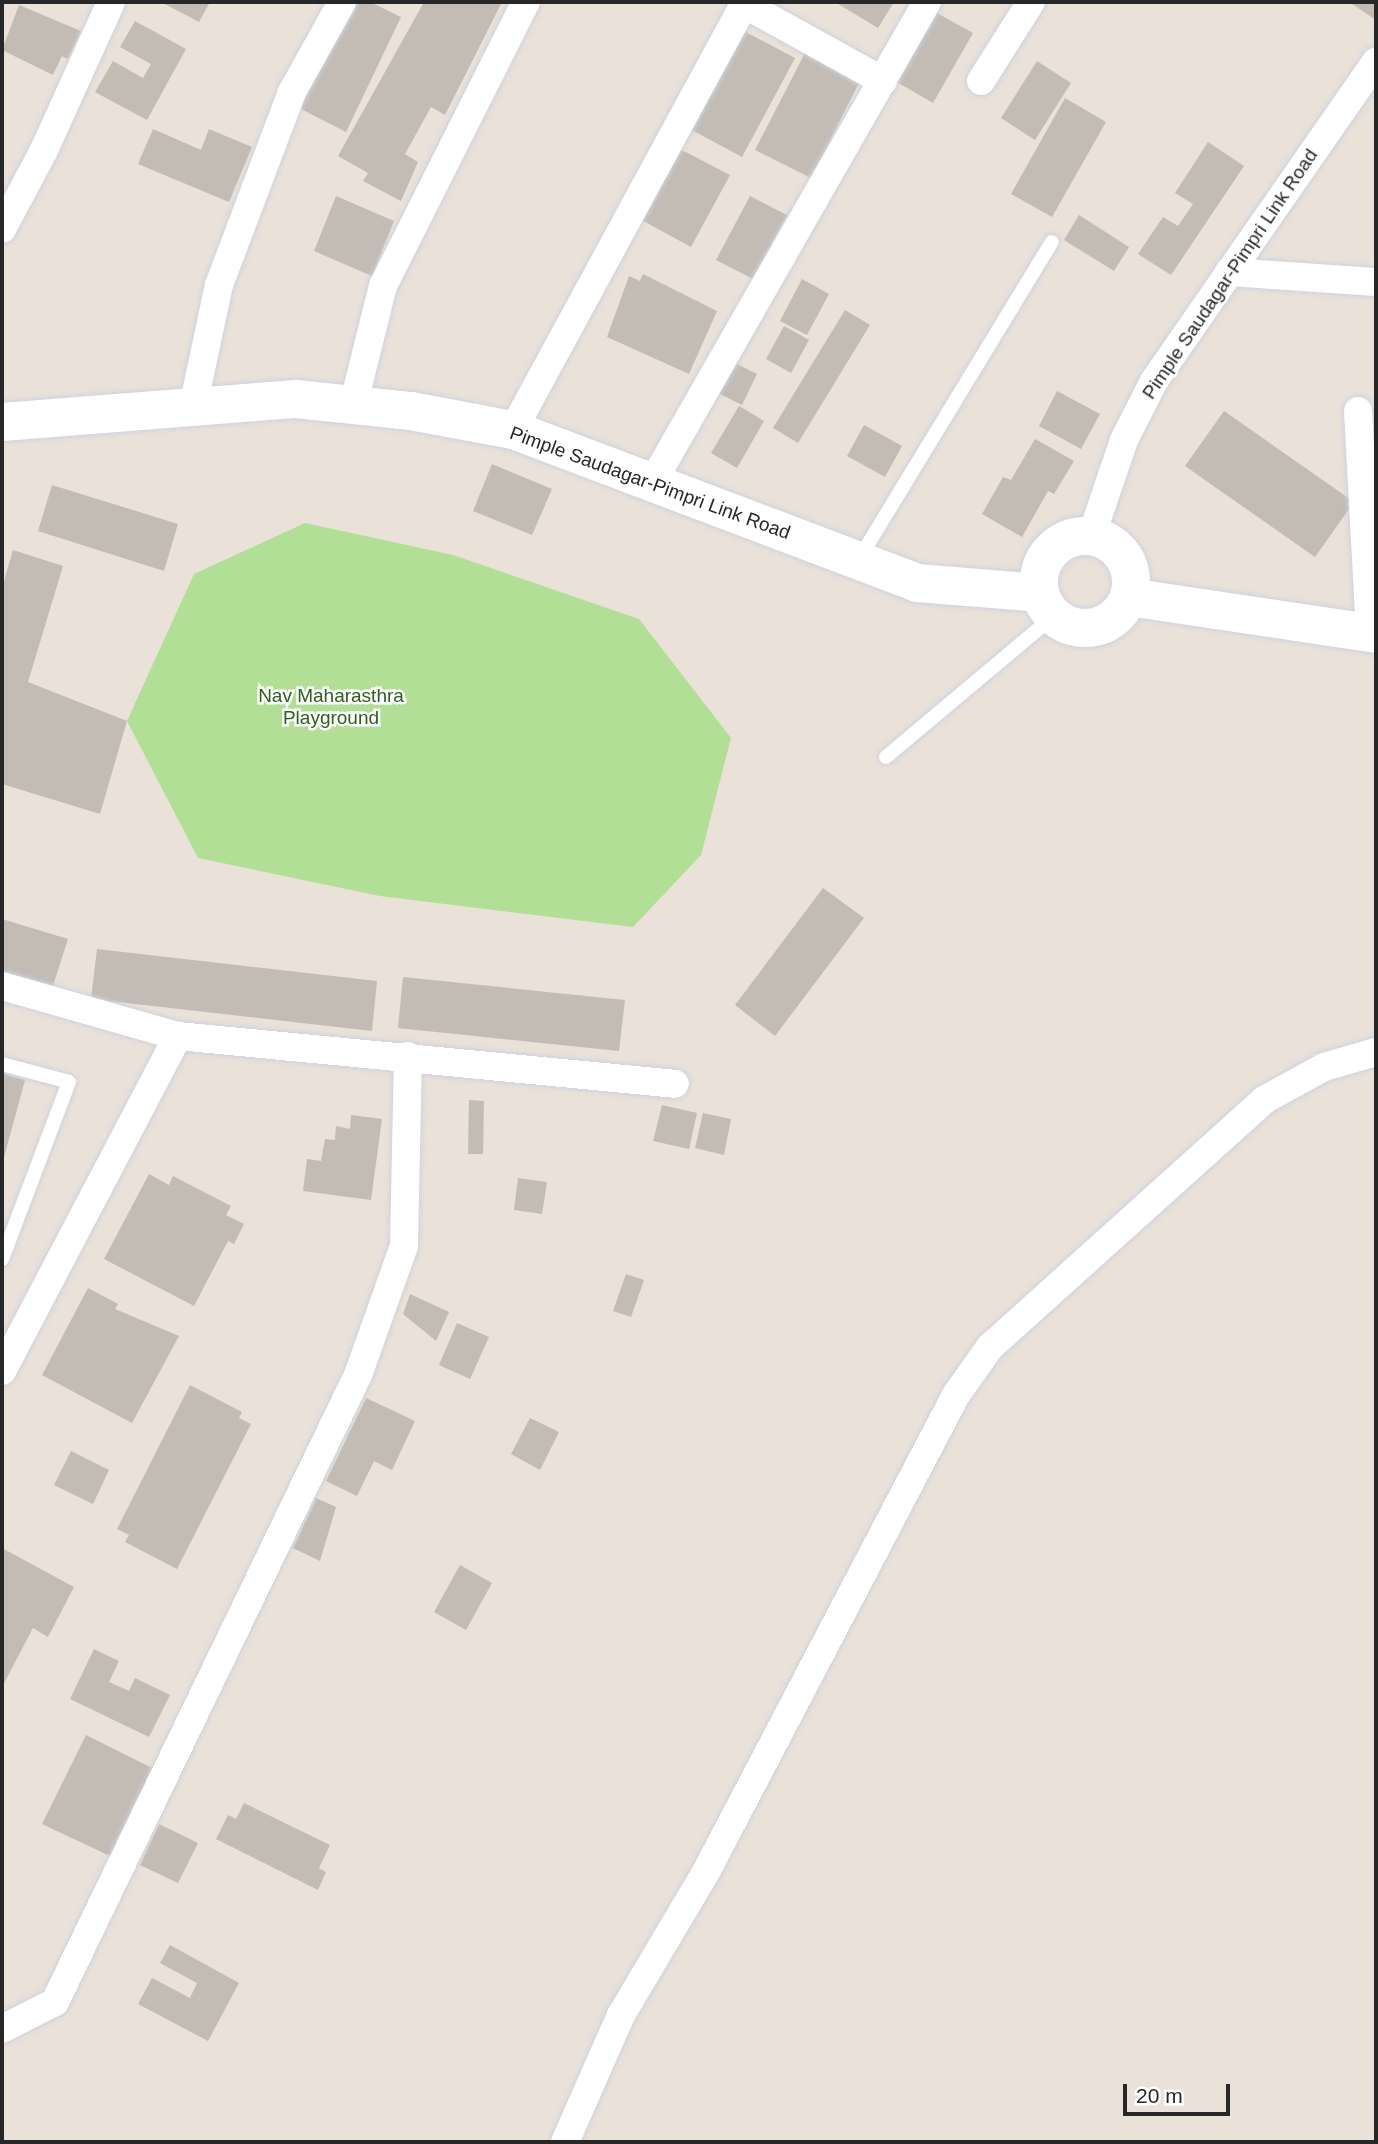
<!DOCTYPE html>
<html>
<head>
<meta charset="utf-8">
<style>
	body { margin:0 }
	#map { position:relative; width:1378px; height:2144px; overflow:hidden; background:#eae1d8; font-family:Helvetica,sans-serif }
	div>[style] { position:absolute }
	.green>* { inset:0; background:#b1df96 }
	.building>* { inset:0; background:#c2bcb4 }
	.roads { filter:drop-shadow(0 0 2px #ced2e0) drop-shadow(0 0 2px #ced2e0) }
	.lane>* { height:14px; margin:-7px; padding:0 7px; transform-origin:7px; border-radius:7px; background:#fff }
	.street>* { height:28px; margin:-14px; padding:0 14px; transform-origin:14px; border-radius:14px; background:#fff }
	.secondary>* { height:38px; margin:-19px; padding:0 19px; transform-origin:19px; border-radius:19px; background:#fff }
	.secondary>.ring { margin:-19px; padding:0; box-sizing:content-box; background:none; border:38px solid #fff; border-radius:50% }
	span { translate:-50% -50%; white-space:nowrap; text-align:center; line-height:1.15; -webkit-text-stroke:5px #fff; paint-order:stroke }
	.street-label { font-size:19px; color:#272727 }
	.park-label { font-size:19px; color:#2c601b }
	.frame { position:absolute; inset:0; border:4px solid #272727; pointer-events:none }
	.scale { position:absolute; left:1123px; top:2084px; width:107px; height:32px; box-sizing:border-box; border:4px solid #272727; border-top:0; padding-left:9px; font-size:21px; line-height:24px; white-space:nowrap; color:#272727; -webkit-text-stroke:5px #fff; paint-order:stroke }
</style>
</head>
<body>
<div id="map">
	<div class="green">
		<div style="clip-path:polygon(305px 523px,453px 555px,639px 619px,731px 738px,701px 855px,633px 927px,380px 896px,198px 858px,127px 721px,194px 574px)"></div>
	</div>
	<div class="building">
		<div style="clip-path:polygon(161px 2px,210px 2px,199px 22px)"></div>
		<div style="clip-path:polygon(350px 2px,370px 2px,401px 17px,346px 132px,299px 108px)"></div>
		<div style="clip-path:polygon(424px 2px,502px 2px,445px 115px,431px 107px,405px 154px,418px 162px,401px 201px,363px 181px,368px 173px,338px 156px)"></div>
		<div style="clip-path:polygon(835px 2px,894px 2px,878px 28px)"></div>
		<div style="clip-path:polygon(1349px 2px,1376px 2px,1376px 20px)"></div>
		<div style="clip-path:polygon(19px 5px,81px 31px,68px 59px,62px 56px,53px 75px,2px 50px)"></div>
		<div style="clip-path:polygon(935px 12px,973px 33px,933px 103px,895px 81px)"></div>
		<div style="clip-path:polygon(135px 21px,186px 49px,147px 120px,95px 92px,113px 61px,143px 78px,151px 64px,120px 47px)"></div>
		<div style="clip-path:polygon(740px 29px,795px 58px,742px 157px,688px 128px)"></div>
		<div style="clip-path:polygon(805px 53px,860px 81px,811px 178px,755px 150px)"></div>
		<div style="clip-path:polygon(1037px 61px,1071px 83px,1035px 140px,1001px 118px)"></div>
		<div style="clip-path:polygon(1065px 98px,1106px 122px,1052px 217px,1011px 194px)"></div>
		<div style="clip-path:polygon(153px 129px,201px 150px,209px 129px,252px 147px,229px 202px,138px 164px)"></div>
		<div style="clip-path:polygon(1208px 142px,1244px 166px,1171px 275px,1138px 254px,1163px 217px,1178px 226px,1193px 204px,1175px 193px)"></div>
		<div style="clip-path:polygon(674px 146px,730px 175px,691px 247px,636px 217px)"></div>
		<div style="clip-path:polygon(336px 196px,394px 221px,372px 276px,314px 251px)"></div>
		<div style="clip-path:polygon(750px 196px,787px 215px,753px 279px,716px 260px)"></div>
		<div style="clip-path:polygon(1079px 215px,1129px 247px,1114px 271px,1064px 240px)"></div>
		<div style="clip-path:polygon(643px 274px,717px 311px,689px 374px,607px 337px,629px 276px,640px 281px)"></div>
		<div style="clip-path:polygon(802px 279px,829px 294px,807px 335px,780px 321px)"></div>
		<div style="clip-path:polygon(845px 310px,870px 325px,798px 443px,773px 428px)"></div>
		<div style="clip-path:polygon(784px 326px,809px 340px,791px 373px,766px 359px)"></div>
		<div style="clip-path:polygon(729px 360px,757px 374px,742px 405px,714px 391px)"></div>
		<div style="clip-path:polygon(1057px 391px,1100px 414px,1081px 449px,1039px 426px)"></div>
		<div style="clip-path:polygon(739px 406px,764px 421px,737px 468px,711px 453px)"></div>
		<div style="clip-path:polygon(1224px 411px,1354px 502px,1315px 557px,1185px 466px)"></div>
		<div style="clip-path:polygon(864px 425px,902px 446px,885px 477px,847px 456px)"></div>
		<div style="clip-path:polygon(1035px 439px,1074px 461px,1054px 494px,1048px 491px,1022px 537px,982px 514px,1003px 477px,1011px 480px)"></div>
		<div style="clip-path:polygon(492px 464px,552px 489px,532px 535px,473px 511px)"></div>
		<div style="clip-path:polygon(52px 485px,178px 524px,164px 571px,38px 531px)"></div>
		<div style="clip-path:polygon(13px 550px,63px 566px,28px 682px,127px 721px,100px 814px,2px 784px,2px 588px)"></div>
		<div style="clip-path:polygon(823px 888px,864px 918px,775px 1036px,735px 1005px)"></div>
		<div style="clip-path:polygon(2px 919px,68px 939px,52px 989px,2px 974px)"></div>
		<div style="clip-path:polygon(97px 949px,377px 981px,372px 1031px,91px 999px)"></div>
		<div style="clip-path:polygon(403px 977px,625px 1000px,619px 1051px,398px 1028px)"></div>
		<div style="clip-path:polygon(2px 1073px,25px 1080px,3px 1161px,2px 1161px)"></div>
		<div style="clip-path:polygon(469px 1100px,484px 1101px,483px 1154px,468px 1154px)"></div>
		<div style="clip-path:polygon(662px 1105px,697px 1113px,689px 1149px,653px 1141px)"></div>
		<div style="clip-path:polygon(703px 1113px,731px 1119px,724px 1155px,695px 1148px)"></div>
		<div style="clip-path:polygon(351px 1115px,382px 1119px,371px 1200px,303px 1191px,307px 1159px,321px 1161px,325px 1139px,335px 1140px,336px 1126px,350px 1129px)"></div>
		<div style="clip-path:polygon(149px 1174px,169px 1185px,173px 1176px,231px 1206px,226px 1215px,244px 1224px,234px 1244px,228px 1241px,194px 1306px,104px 1259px)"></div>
		<div style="clip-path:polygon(518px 1178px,547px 1182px,542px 1214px,514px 1210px)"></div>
		<div style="clip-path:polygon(626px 1274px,644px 1280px,631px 1317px,613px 1311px)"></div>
		<div style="clip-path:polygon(88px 1288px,118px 1304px,115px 1309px,179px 1336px,132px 1423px,42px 1375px)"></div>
		<div style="clip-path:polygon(410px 1294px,449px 1312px,436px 1341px,403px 1314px)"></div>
		<div style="clip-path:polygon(457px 1323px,489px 1337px,470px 1379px,439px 1365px)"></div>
		<div style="clip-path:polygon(190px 1385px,242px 1412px,239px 1418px,251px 1424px,177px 1569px,125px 1542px,129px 1535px,117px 1529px)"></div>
		<div style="clip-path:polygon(366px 1398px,415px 1421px,392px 1470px,374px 1461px,357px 1496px,326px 1481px)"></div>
		<div style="clip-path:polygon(530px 1418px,559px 1432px,540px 1470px,511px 1454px)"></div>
		<div style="clip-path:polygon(71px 1451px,109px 1470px,93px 1504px,54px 1485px)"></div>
		<div style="clip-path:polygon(316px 1498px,336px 1507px,320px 1561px,293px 1548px)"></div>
		<div style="clip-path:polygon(2px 1548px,74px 1587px,48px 1637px,33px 1628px,2px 1687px)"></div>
		<div style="clip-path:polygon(460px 1565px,492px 1583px,466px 1630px,434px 1612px)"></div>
		<div style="clip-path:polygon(94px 1649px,119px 1661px,109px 1682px,129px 1691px,135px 1678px,170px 1695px,149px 1737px,70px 1699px)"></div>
		<div style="clip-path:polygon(86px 1735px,152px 1768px,110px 1856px,42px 1824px)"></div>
		<div style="clip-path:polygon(244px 1803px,330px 1845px,319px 1868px,326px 1872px,318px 1890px,216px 1839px,228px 1815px,236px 1819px)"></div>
		<div style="clip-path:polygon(159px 1824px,198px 1843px,178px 1883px,140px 1865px)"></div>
		<div style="clip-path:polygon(170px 1945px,239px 1983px,208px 2041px,138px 2004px,152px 1978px,190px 1998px,197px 1983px,160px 1963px)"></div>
	</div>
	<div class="roads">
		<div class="lane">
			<div style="left:859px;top:559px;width:371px;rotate:-58.7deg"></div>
			<div style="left:886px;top:757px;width:219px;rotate:-40deg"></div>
			<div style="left:2px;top:1064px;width:69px;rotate:15deg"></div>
			<div style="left:69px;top:1082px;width:189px;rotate:110.7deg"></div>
		</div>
		<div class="street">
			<div style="left:744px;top:4px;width:159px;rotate:29deg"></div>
			<div style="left:981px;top:81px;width:93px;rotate:-57.7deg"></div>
			<div style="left:2px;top:229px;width:89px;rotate:-62deg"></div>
			<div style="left:44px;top:150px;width:162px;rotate:-65.6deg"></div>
			<div style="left:1229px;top:272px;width:147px;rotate:3.9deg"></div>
			<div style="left:354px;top:402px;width:120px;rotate:-76deg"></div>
			<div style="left:383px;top:286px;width:318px;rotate:-63.3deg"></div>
			<div style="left:193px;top:407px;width:125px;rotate:-78deg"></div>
			<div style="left:219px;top:285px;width:206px;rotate:-69.3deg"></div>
			<div style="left:292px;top:92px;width:103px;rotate:-60.9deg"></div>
			<div style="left:1358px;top:411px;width:222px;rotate:86.9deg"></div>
			<div style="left:513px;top:430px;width:487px;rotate:-61.5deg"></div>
			<div style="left:652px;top:483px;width:554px;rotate:-60.24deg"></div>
			<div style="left:1091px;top:537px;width:102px;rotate:-71.2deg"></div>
			<div style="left:1124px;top:440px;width:66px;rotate:-63deg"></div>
			<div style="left:1154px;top:381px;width:389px;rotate:-55.2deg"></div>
			<div style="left:2px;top:986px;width:183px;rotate:15.9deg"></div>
			<div style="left:178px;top:1036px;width:499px;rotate:5.5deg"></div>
			<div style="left:2px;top:1371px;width:378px;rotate:-62.3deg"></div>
			<div style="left:2px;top:2029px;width:59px;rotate:-27deg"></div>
			<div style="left:55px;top:2002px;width:696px;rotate:-64.21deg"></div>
			<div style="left:358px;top:1375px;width:137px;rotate:-70.4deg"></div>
			<div style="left:404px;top:1246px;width:190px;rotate:-88.8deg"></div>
			<div style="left:565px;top:2142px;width:139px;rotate:-66.2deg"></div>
			<div style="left:621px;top:2015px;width:169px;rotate:-59.3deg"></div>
			<div style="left:707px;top:1870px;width:536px;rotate:-62.34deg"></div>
			<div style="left:956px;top:1395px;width:59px;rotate:-54.7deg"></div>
			<div style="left:990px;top:1347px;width:369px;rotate:-42deg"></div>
			<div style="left:1264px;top:1100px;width:68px;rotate:-28.8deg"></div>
			<div style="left:1324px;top:1067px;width:54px;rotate:-16.1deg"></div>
		</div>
		<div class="secondary">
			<div style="left:2px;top:422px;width:295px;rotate:-4.5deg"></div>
			<div style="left:296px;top:399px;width:116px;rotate:6deg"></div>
			<div style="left:411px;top:411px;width:104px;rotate:10.6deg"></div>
			<div style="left:513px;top:430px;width:432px;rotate:20.7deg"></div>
			<div style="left:917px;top:583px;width:123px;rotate:4.6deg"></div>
			<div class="ring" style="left:1039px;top:536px;width:54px;height:54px"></div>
			<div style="left:1129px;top:597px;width:250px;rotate:8.5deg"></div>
		</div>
	</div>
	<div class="street-label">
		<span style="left:1230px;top:274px;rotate:-56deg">Pimple Saudagar-Pimpri Link Road</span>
		<span style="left:650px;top:483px;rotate:20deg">Pimple Saudagar-Pimpri Link Road</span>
	</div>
	<div class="park-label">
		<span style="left:331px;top:707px">Nav Maharasthra<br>Playground</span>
	</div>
	<div class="frame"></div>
	<div class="scale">20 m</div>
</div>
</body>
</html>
